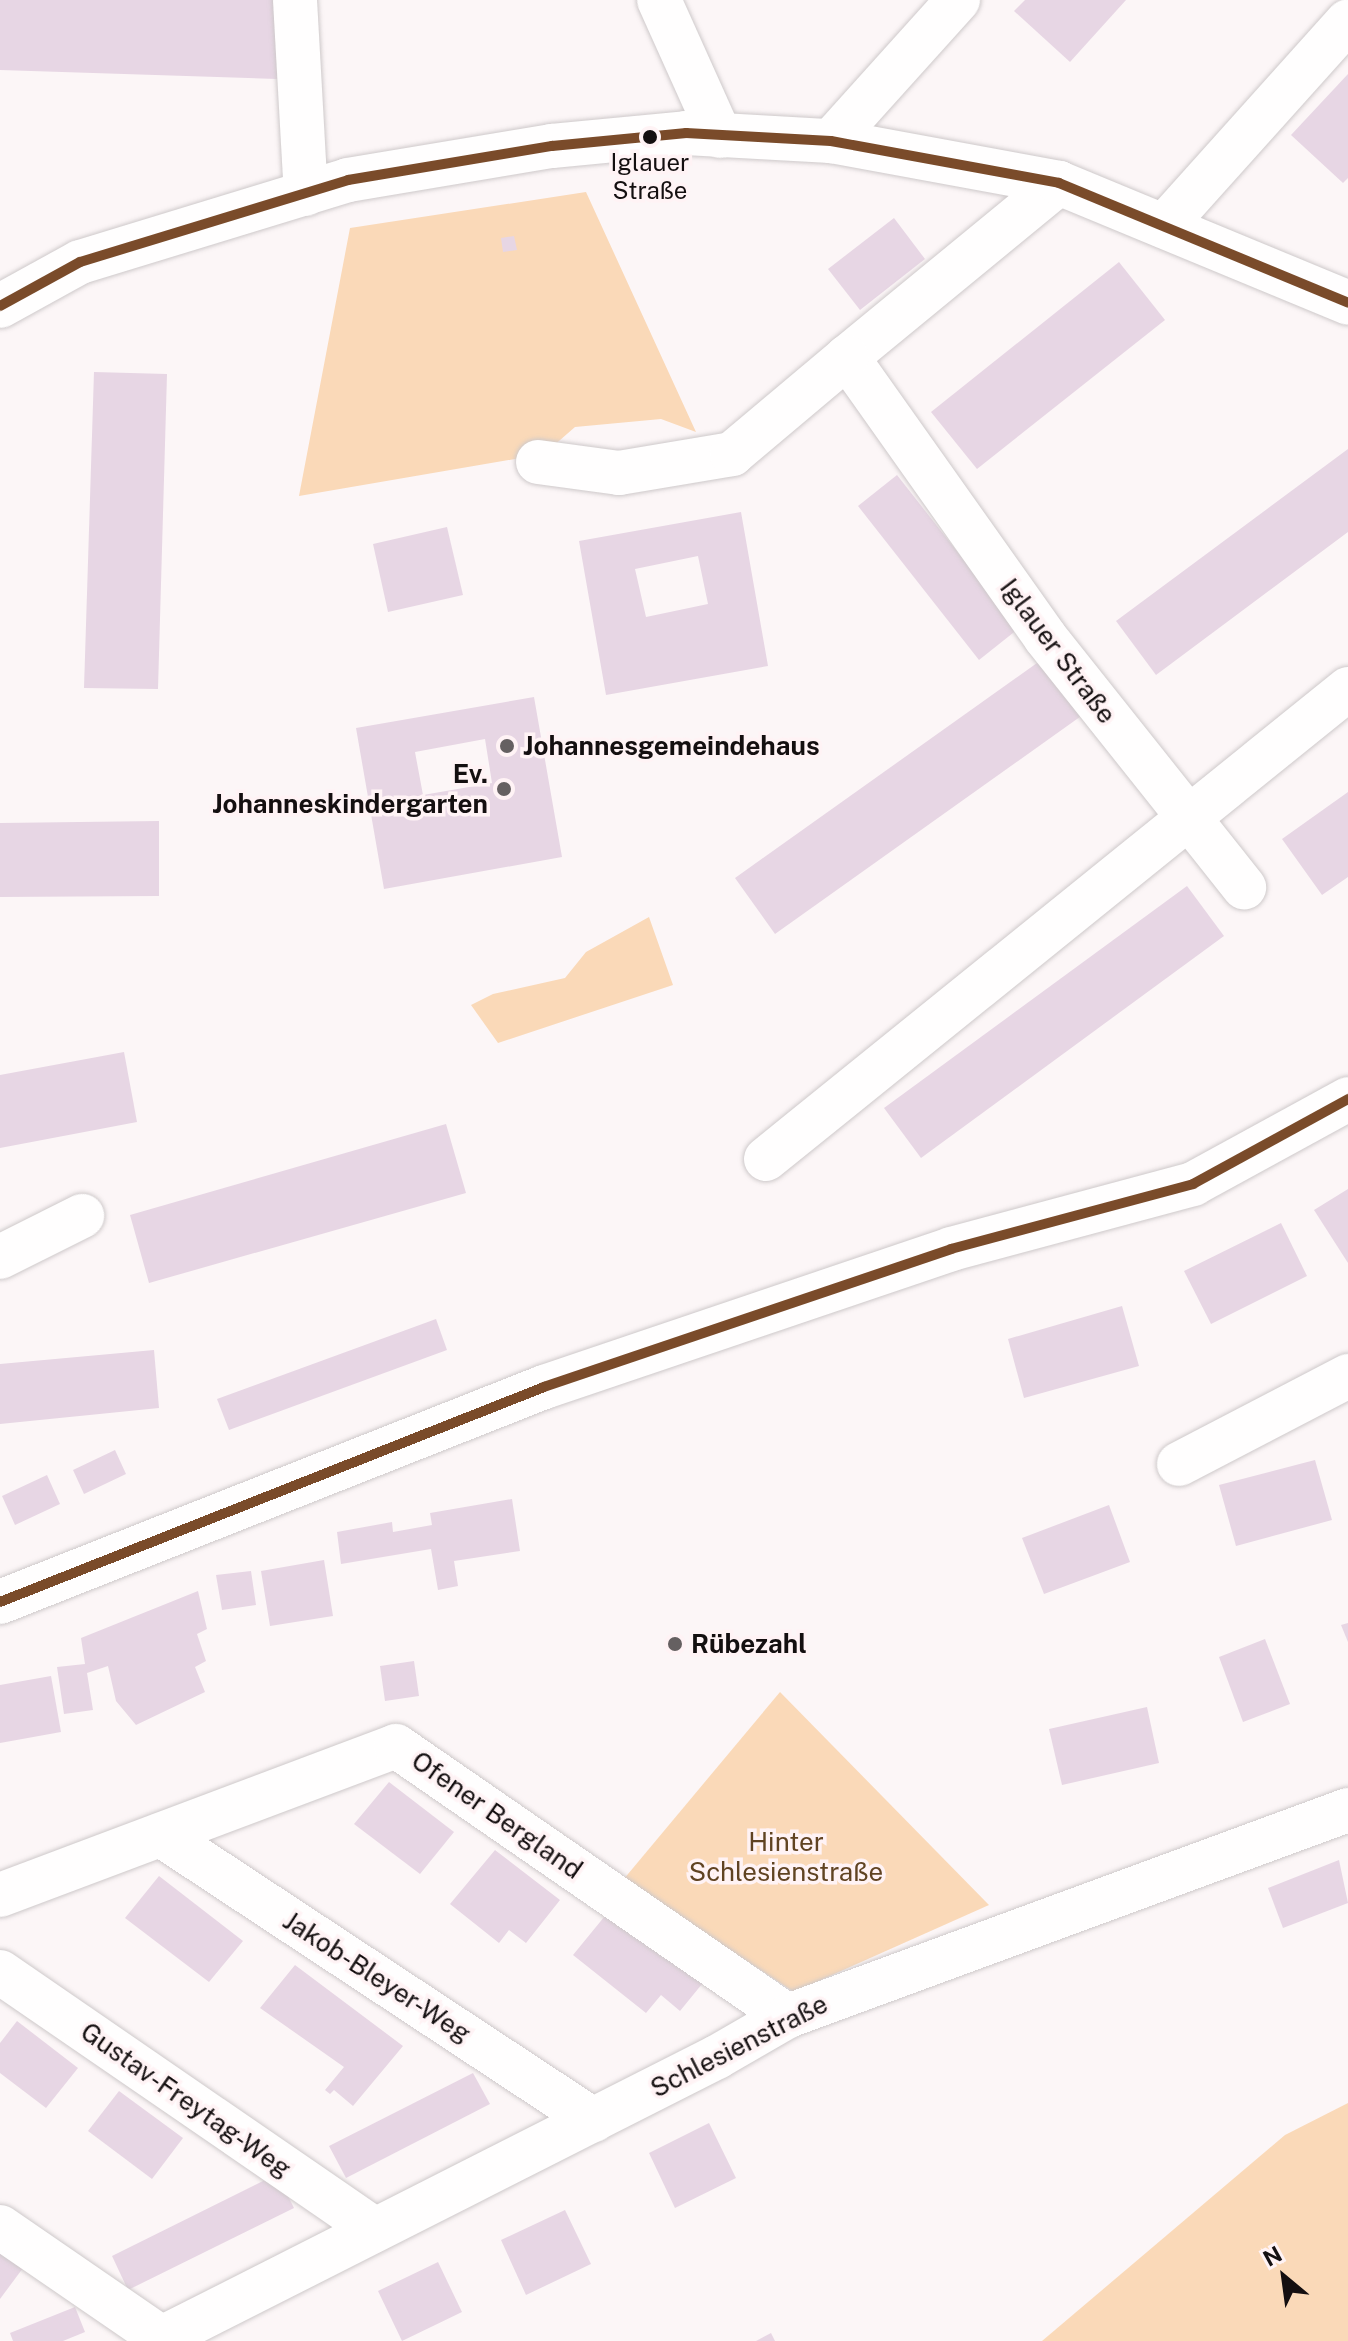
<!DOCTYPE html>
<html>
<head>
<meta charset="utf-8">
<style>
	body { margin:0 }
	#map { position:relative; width:1348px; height:2341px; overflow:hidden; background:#fcf6f7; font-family:"Public Sans",sans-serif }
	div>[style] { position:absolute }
	.green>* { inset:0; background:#fad9b8 }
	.building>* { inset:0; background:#e7d6e4 }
	.roads { filter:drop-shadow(0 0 2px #cec9ca) drop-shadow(0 0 2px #cec9ca) }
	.minor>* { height:44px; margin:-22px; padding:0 22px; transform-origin:22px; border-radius:22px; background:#fffefe }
	.bus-1>* { height:10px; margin:-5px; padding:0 5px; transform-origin:5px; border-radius:5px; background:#7a4b2a }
	.dots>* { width:22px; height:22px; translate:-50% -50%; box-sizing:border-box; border:4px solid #fff3f5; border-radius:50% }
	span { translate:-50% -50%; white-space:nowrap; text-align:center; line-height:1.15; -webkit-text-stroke:7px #fff3f5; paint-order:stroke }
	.bus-label { font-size:24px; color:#140f10 }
	.street-label { font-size:26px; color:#140f10 }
	.poi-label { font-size:26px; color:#140f10; font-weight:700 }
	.left { translate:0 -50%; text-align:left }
	.right { translate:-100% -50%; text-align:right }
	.park-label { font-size:26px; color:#604322 }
	.north { position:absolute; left:1244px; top:2237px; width:80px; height:80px; -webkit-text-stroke:6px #fff3f5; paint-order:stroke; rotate:331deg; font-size:22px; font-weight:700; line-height:32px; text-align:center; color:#140f10 }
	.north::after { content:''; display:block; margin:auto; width:28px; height:36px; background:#140f10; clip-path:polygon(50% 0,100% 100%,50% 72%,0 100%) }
</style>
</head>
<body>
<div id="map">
	<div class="green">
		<div style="clip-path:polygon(586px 192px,696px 432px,661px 419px,575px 427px,544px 454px,299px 496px,350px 228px)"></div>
		<div style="clip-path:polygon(649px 917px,673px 985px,498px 1043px,471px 1005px,493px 994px,565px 978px,586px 952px)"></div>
		<div style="clip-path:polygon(780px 1692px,989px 1905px,794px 1992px,623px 1880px)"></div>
		<div style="clip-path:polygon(1348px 2103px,1348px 2341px,1042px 2341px,1285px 2135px)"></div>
	</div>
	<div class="building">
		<div style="clip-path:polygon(0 0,280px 0,277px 79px,0 70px)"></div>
		<div style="clip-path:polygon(1025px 0,1126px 0,1070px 62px,1014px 11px)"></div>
		<div style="clip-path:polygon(1348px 74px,1348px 178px,1343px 183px,1291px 135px)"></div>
		<div style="clip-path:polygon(894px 218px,925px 259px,860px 310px,828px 269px)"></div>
		<div style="clip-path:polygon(514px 236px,517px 250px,503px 252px,501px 238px)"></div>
		<div style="clip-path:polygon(1119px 262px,1165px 320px,977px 469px,931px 412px)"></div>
		<div style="clip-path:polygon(94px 372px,167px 374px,158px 689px,84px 688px)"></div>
		<div style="clip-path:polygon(1348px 449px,1348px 532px,1156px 675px,1116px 621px)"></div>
		<div style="clip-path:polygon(897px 475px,1018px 629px,979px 660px,858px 506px)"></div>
		<div style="clip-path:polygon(evenodd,741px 512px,768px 666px,606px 695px,579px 541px,741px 512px,698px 556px,708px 604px,646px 617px,635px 569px,698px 556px)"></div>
		<div style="clip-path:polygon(447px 527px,463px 595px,388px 612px,373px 544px)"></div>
		<div style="clip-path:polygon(1044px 658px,1084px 714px,775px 934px,735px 878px)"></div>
		<div style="clip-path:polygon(evenodd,534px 697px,562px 857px,384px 889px,356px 728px,534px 697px,485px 739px,492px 783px,423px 795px,415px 752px,485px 739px)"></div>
		<div style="clip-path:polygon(1348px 792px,1348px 877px,1322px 895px,1282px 839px)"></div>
		<div style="clip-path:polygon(159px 821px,159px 896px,0 897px,0 823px)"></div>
		<div style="clip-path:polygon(1187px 886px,1224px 936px,921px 1158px,884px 1108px)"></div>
		<div style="clip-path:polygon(124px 1052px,137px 1122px,0 1148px,0 1075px)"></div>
		<div style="clip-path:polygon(446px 1124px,466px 1193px,149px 1283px,130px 1215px)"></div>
		<div style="clip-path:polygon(1348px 1189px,1348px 1263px,1314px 1210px)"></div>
		<div style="clip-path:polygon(1281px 1223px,1307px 1276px,1211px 1324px,1184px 1271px)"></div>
		<div style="clip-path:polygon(1122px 1306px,1139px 1366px,1024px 1398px,1008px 1339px)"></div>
		<div style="clip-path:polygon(436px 1319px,447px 1350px,229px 1430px,217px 1399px)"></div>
		<div style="clip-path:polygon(154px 1350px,159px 1408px,0 1424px,0 1364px)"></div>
		<div style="clip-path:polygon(115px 1450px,126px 1474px,84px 1494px,73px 1470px)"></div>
		<div style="clip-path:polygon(1315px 1460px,1332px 1520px,1236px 1546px,1219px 1485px)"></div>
		<div style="clip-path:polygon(47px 1475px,60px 1504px,15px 1525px,2px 1496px)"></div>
		<div style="clip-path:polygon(512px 1499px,520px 1551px,454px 1561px,458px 1586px,438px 1590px,431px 1549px,341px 1564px,337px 1532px,392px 1522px,393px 1532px,432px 1525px,430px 1513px)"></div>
		<div style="clip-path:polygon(1109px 1505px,1130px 1562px,1044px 1594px,1022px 1538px)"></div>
		<div style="clip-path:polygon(324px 1560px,333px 1616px,270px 1626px,261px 1571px)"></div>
		<div style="clip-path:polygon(251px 1571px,256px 1605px,222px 1610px,216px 1575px)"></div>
		<div style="clip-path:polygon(198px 1591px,207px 1629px,197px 1634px,206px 1661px,195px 1667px,205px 1692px,136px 1725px,116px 1701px,108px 1666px,87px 1673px,93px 1710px,64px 1714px,57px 1667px,85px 1664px,81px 1638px)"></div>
		<div style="clip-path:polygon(1348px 1623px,1348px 1642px,1341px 1625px)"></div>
		<div style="clip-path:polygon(1265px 1639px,1290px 1704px,1243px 1722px,1219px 1657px)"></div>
		<div style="clip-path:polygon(414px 1661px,419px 1696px,385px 1701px,380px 1666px)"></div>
		<div style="clip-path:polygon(51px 1676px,61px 1732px,0 1743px,0 1685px)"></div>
		<div style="clip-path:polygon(1147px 1707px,1159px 1763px,1062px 1785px,1049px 1729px)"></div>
		<div style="clip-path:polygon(389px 1782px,454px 1832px,420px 1874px,354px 1824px)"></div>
		<div style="clip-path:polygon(495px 1850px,560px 1900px,526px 1943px,509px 1930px,499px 1943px,450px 1904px)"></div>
		<div style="clip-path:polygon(1339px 1860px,1348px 1903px,1283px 1928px,1268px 1888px)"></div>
		<div style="clip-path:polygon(159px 1876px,243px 1941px,209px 1982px,125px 1918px)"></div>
		<div style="clip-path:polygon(609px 1911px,711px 1973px,680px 2011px,661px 1995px,646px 2013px,573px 1955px)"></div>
		<div style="clip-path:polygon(295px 1965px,403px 2046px,353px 2106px,334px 2090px,330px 2094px,325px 2090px,344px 2067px,260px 2008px)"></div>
		<div style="clip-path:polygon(17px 2021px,78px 2068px,46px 2108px,0 2073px,0 2043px)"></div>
		<div style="clip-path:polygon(473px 2073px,490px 2104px,346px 2178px,329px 2146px)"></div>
		<div style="clip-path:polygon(119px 2091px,183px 2138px,152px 2179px,88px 2131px)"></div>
		<div style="clip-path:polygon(709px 2123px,736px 2178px,675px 2208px,649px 2153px)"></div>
		<div style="clip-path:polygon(277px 2174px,294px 2208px,128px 2290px,112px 2256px)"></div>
		<div style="clip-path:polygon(565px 2210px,591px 2264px,526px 2295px,501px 2240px)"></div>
		<div style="clip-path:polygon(0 2245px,26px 2264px,0 2299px)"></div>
		<div style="clip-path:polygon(438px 2262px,462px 2312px,402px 2341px,378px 2291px)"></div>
		<div style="clip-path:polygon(75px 2307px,85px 2332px,63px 2341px,13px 2341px,10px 2333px)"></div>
		<div style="clip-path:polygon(771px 2333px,775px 2341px,756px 2341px)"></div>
	</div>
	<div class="roads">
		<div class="minor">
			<div style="left:295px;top:0;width:194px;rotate:86.8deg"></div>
			<div style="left:659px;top:0;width:149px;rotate:65.8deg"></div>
			<div style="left:831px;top:141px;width:190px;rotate:-48deg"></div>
			<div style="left:1059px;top:183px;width:274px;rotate:140.6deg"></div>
			<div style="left:847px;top:357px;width:343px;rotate:54.7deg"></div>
			<div style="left:1045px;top:637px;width:320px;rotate:51.5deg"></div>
			<div style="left:1164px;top:226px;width:275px;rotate:-48.1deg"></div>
			<div style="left:0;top:306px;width:91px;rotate:-28.8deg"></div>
			<div style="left:80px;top:262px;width:280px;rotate:-17deg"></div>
			<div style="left:348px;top:180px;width:207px;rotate:-9.5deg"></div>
			<div style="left:552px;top:146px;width:135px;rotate:-5.5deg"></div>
			<div style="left:686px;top:133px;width:145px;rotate:3.2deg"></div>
			<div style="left:831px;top:141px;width:232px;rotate:10.4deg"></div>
			<div style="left:1059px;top:183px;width:313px;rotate:22.5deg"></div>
			<div style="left:538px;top:462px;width:82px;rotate:7.7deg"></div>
			<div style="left:619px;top:473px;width:115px;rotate:-9.5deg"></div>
			<div style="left:732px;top:454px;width:150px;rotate:-40.1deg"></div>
			<div style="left:766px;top:1159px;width:748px;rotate:-38.92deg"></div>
			<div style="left:0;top:1257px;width:92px;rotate:-26.6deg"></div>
			<div style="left:1179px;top:1464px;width:191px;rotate:-27.5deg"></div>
			<div style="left:0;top:1602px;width:585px;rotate:-21.56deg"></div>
			<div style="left:544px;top:1387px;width:430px;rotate:-18.7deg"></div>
			<div style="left:951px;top:1249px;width:251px;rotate:-15deg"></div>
			<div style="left:1193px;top:1184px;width:177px;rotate:-28.7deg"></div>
			<div style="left:161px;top:1835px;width:518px;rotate:33.41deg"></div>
			<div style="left:0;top:1895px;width:423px;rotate:-20.6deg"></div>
			<div style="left:396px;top:1746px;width:476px;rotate:34.6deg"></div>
			<div style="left:0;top:1972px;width:452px;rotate:34.5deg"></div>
			<div style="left:0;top:2227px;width:198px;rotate:34.5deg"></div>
			<div style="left:156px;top:2341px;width:629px;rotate:-26.85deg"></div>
			<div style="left:717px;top:2057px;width:82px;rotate:-30deg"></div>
			<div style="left:788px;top:2016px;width:597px;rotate:-20.2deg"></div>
		</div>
	</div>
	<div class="bus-1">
		<div style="left:0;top:306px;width:91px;rotate:-28.8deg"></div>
		<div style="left:80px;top:262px;width:280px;rotate:-17deg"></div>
		<div style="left:348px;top:180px;width:207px;rotate:-9.5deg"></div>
		<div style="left:552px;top:146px;width:135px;rotate:-5.5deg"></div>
		<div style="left:686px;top:133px;width:145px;rotate:3.2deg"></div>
		<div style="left:831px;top:141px;width:232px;rotate:10.4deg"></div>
		<div style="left:1059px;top:183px;width:313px;rotate:22.5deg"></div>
		<div style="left:0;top:1602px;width:585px;rotate:-21.56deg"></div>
		<div style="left:544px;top:1387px;width:430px;rotate:-18.7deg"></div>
		<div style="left:951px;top:1249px;width:251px;rotate:-15deg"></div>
		<div style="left:1193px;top:1184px;width:177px;rotate:-28.7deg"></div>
	</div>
	<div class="dots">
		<div style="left:650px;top:137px;background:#140f10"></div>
		<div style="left:507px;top:746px;background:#656061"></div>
		<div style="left:504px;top:789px;background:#656061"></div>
		<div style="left:675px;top:1644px;background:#656061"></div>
	</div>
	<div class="bus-label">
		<span style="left:650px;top:177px">Iglauer<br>Straße</span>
	</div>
	<div class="street-label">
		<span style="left:1058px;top:651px;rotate:53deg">Iglauer Straße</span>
		<span style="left:497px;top:1815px;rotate:35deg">Ofener Bergland</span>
		<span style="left:377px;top:1977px;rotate:33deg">Jakob-Bleyer-Weg</span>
		<span style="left:739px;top:2046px;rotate:-27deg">Schlesienstraße</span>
		<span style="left:186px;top:2100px;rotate:35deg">Gustav-Freytag-Weg</span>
	</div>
	<div class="poi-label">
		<span class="left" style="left:523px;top:746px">Johannesgemeindehaus</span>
		<span class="right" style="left:488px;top:789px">Ev.<br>Johanneskindergarten</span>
		<span class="left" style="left:691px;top:1644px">Rübezahl</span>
	</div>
	<div class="park-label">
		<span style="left:786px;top:1857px">Hinter<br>Schlesienstraße</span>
	</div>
	<div class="north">N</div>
</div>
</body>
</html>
